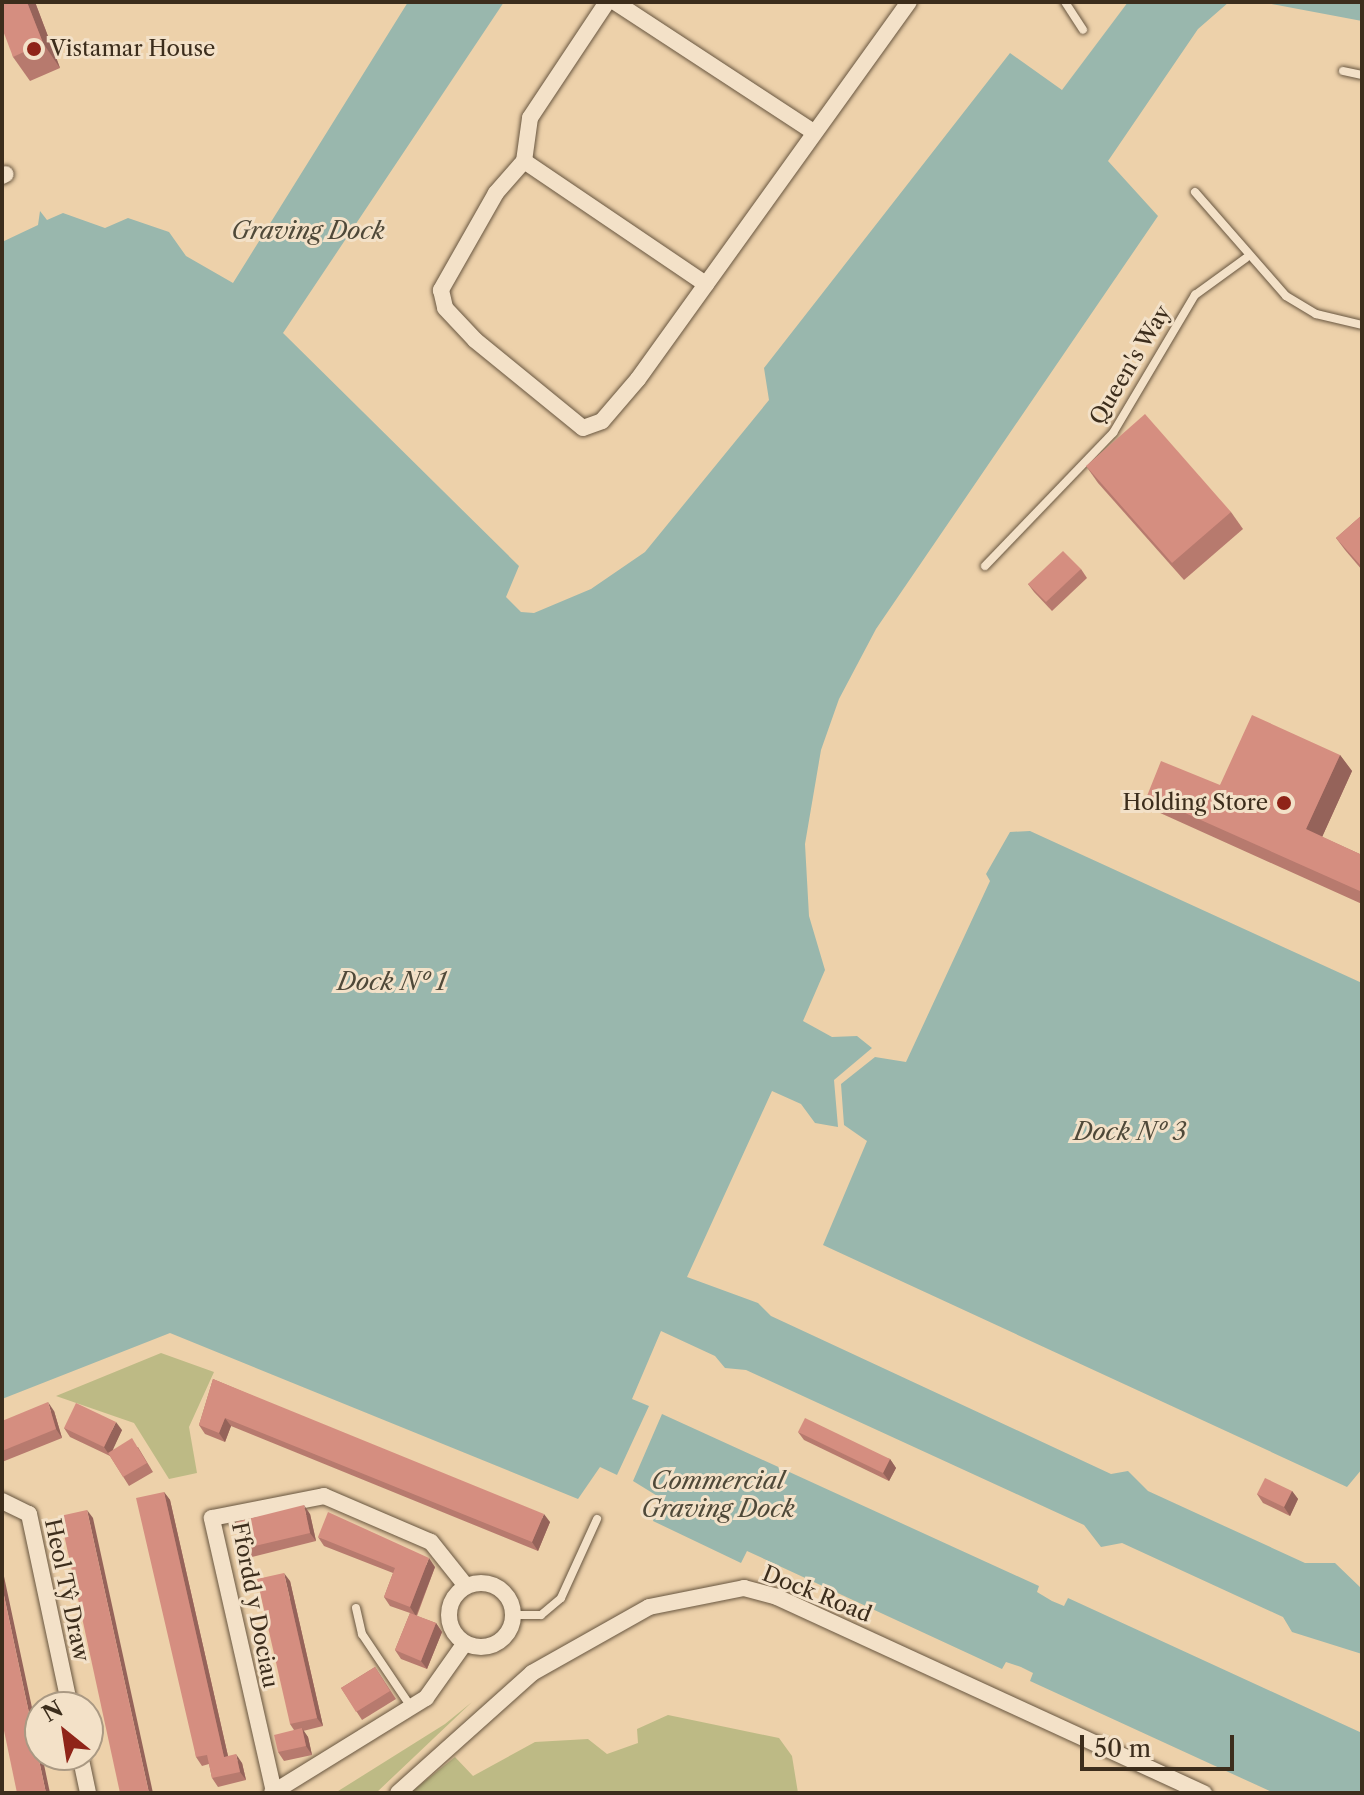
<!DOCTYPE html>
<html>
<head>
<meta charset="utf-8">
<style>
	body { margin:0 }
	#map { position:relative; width:1364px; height:1795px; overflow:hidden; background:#edd1aa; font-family:"Libre Caslon Text",serif }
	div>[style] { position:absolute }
	.green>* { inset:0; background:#bdba85 }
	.water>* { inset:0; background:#99b7ad }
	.roads { filter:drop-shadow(0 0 2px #685640) drop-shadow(0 0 2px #685640) }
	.lane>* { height:8px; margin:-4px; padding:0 4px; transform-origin:4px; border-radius:4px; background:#f3e1c8 }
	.street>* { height:16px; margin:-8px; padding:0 8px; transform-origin:8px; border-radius:8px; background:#f3e1c8 }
	.street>.ring { margin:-8px; padding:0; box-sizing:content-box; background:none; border:16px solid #f3e1c8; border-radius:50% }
	.wall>* { inset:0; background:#b77a6e }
	.shaded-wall>* { inset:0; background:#95635a }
	.building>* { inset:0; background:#d58e80 }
	.dots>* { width:22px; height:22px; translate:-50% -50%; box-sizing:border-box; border:4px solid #f3e1c8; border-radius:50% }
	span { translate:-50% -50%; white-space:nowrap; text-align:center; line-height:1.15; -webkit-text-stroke:6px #f3e1c8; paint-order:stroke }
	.poi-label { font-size:22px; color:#3c2d1c }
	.left { translate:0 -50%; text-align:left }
	.right { translate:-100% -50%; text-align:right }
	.street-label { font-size:22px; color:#3c2d1c }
	.water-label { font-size:24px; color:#4f4939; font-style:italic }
	.frame { position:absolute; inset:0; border:4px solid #3c2d1c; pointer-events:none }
	.north { position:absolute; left:24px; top:1691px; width:80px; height:80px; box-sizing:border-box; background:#f3e1c8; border:2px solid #aa9983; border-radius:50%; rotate:330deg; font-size:22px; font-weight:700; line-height:32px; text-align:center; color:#3c2d1c }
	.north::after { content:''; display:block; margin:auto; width:28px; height:36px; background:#8f2418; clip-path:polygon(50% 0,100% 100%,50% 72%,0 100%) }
	.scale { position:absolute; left:1080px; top:1735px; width:154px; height:36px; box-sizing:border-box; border:4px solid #3c2d1c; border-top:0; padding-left:10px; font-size:24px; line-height:28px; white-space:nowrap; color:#3c2d1c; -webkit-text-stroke:6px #f3e1c8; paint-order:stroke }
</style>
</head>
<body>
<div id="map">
	<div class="green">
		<div style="clip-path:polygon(161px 1353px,214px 1372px,189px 1427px,197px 1473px,169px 1479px,134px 1423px,56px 1396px)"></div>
		<div style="clip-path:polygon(472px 1702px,376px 1793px,335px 1793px,445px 1724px)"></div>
		<div style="clip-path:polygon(668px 1715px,779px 1738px,792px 1756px,798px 1793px,410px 1793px,455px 1757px,473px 1776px,535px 1742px,588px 1739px,607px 1754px,638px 1743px,637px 1729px)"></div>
	</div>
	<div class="water">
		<div style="clip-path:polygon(408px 2px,504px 2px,283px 333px,519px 566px,506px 597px,521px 612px,534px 613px,591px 589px,645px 552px,769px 400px,764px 368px,1010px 53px,1062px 90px,1128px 2px,1229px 2px,1198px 29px,1108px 161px,1158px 216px,876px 629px,839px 699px,821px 750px,805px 844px,809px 916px,825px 970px,803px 1021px,832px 1037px,857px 1036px,872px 1048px,834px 1080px,838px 1127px,815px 1123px,801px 1104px,772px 1091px,687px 1277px,758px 1303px,771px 1316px,1111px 1474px,1128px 1471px,1148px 1491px,1305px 1563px,1335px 1563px,1362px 1589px,1362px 1654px,1292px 1632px,1283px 1617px,1122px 1543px,1101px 1547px,1084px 1525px,746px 1370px,725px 1368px,715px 1356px,661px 1331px,632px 1399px,649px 1406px,617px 1475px,600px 1467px,578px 1499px,170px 1333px,2px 1399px,2px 242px,38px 225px,40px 211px,47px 220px,63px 213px,105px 228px,128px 218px,169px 232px,186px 256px,233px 283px)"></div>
		<div style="clip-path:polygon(1259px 2px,1362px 2px,1362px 21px,1277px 5px)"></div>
		<div style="clip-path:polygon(1030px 831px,1362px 983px,1362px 1469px,1347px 1487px,823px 1245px,867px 1141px,844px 1125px,841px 1084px,875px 1057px,906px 1062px,990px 881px,986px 874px,1010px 832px)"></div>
		<div style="clip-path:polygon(662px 1414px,1039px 1586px,1037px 1592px,1052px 1601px,1064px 1606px,1068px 1598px,1362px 1733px,1362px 1793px,1274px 1793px,1030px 1681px,1033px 1673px,1021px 1667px,1006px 1662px,1002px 1669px,747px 1551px,741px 1563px,653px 1521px,659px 1497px,633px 1481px)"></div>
	</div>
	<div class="roads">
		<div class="lane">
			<div style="left:1065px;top:2px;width:33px;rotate:57deg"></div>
			<div style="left:1343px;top:71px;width:19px;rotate:12deg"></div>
			<div style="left:1195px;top:192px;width:138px;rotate:48.8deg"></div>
			<div style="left:1286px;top:296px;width:35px;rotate:31deg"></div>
			<div style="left:1316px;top:314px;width:47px;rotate:13.4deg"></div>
			<div style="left:985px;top:566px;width:185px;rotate:-46.1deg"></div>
			<div style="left:1113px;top:433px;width:161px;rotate:-59.3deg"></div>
			<div style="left:1195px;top:295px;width:63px;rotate:-36deg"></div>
			<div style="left:356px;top:1608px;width:27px;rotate:77deg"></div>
			<div style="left:362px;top:1634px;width:88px;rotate:56.1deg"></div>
			<div style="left:513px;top:1615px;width:28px"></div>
			<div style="left:541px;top:1615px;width:26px;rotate:-40deg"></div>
			<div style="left:561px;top:1598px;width:87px;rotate:-65.5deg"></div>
		</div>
		<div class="street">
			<div style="left:607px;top:2px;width:139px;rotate:123.6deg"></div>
			<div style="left:530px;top:118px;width:43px;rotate:97.9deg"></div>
			<div style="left:524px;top:161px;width:43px;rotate:131.2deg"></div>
			<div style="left:496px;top:193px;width:112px;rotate:119.6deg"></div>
			<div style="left:441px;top:290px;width:18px;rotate:77deg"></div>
			<div style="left:445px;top:308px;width:44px;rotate:46.8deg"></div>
			<div style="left:475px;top:340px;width:139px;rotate:39.2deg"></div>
			<div style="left:583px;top:428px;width:20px;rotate:-20deg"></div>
			<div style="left:602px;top:421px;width:55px;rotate:-49.4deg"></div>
			<div style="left:638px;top:379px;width:464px;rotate:-54.3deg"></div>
			<div style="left:615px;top:2px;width:238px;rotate:33.2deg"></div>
			<div style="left:524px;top:161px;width:220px;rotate:34.1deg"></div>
			<div style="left:2px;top:176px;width:4px;rotate:-27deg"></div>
			<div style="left:2px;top:1501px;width:30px;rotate:26deg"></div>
			<div style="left:29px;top:1514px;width:197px;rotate:78deg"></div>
			<div class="ring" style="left:449px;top:1583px;width:48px;height:48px"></div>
			<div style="left:80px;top:1755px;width:39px;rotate:78deg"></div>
			<div style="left:274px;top:1792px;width:281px;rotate:-102.8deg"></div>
			<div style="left:212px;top:1518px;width:114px;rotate:-11.1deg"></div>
			<div style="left:324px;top:1496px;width:116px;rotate:23.3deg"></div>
			<div style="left:431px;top:1542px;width:56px;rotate:51.5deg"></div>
			<div style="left:272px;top:1793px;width:181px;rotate:-31.7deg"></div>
			<div style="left:426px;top:1698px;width:67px;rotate:-54.7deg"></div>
			<div style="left:398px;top:1793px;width:180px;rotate:-41.8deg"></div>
			<div style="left:532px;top:1673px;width:134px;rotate:-29.4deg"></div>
			<div style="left:649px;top:1607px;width:97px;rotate:-11.3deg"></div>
			<div style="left:744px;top:1588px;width:34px;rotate:15deg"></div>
			<div style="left:777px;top:1597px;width:470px;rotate:24.7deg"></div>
		</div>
	</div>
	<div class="wall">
		<div style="clip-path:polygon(2px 2px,35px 2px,60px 68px,30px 81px,13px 57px)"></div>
		<div style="clip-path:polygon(1086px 466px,1231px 512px,1243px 529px,1184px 580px,1098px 483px)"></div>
		<div style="clip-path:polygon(1362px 515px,1362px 570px,1345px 550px,1336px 538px)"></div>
		<div style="clip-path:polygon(1081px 569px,1087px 578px,1052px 611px,1034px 592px,1028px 584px)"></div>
		<div style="clip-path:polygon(1340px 755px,1352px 771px,1322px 837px,1362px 855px,1362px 904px,1158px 812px,1147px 796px,1220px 785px)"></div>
		<div style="clip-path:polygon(213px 1379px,550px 1522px,538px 1551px,231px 1426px,225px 1442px,205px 1434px,199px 1425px)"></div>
		<div style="clip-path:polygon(54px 1411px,62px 1438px,2px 1462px,2px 1421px)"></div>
		<div style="clip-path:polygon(64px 1428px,122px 1430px,112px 1450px,138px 1447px,153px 1472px,129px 1486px,110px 1456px,70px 1437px)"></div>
		<div style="clip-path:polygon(798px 1432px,890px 1459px,896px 1468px,889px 1481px,804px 1440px)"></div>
		<div style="clip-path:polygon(1292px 1491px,1298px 1499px,1290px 1516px,1263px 1503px,1257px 1494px)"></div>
		<div style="clip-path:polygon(164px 1492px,170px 1500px,228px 1756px,242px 1763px,246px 1780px,218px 1787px,212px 1778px,209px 1764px,202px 1766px,196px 1757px)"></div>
		<div style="clip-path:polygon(310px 1514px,316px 1541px,248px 1558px,242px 1549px)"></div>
		<div style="clip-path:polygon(318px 1537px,435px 1567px,417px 1616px,436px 1623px,442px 1632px,427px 1669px,401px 1659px,395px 1650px,410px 1613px,390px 1606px,384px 1597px,393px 1573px,324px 1546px)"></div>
		<div style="clip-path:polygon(290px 1581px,323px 1726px,303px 1731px,308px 1737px,312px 1755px,284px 1761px,278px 1752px,294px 1730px,290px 1724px)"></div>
		<div style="clip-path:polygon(375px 1667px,396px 1699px,362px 1720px,341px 1688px)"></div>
	</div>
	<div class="shaded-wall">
		<div style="clip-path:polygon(27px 2px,35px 2px,60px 68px,43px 43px)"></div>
		<div style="clip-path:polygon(1340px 755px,1352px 771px,1318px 846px,1306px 829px)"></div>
		<div style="clip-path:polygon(48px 1402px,54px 1411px,62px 1438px,56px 1429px)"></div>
		<div style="clip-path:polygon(225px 1418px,231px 1426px,225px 1442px,219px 1433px)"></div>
		<div style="clip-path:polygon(116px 1422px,122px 1430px,110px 1456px,104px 1447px)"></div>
		<div style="clip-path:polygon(890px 1459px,896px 1468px,889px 1481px,883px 1473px)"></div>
		<div style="clip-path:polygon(1292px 1491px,1298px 1499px,1290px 1516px,1284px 1507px)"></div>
		<div style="clip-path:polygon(164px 1492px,170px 1500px,230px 1765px,224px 1757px)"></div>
		<div style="clip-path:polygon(304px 1505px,310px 1514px,316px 1541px,310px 1533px)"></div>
		<div style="clip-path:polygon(87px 1510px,93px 1518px,153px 1793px,149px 1793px)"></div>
		<div style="clip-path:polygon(544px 1514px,550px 1522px,538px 1551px,532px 1542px)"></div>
		<div style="clip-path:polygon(429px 1558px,435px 1567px,416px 1616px,410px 1607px)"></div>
		<div style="clip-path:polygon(2px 1567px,40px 1745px,40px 1755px,42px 1755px,50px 1793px,46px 1793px,2px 1586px)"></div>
		<div style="clip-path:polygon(284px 1573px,290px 1581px,323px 1726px,317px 1718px)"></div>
		<div style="clip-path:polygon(436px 1623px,442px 1632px,427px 1669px,421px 1661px)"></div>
		<div style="clip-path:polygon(302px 1728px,308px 1737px,312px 1755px,306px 1746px)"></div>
		<div style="clip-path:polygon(236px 1754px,242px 1763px,246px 1780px,240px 1772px)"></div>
	</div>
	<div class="building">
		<div style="clip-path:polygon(2px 2px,27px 2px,43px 43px,13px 57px,2px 28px)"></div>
		<div style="clip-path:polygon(1145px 414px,1231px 512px,1172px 563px,1086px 466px)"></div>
		<div style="clip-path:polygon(1362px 515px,1362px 567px,1336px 538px)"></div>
		<div style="clip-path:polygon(1063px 551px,1081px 569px,1046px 602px,1028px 584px)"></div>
		<div style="clip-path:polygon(1252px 715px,1340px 755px,1306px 829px,1362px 855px,1362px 892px,1147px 796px,1161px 761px,1220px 785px)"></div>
		<div style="clip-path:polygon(213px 1379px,544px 1514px,532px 1542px,225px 1418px,219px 1433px,199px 1425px)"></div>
		<div style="clip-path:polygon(48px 1402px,56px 1429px,2px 1451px,2px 1421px)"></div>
		<div style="clip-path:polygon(76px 1403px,116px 1422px,104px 1447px,64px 1428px)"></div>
		<div style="clip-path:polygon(805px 1418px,890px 1459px,883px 1473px,798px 1432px)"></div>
		<div style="clip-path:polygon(132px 1438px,147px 1463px,123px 1477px,108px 1453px)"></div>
		<div style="clip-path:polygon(1265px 1478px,1292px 1491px,1284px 1507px,1257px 1494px)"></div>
		<div style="clip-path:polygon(164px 1492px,224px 1757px,236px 1754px,240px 1772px,212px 1778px,207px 1755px,196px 1757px,136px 1498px)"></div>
		<div style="clip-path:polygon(304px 1505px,310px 1533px,242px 1549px,236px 1522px)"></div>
		<div style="clip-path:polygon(87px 1510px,149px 1793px,120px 1793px,60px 1516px)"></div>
		<div style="clip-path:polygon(328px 1512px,429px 1558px,410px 1607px,384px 1597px,395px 1568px,318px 1537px)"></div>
		<div style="clip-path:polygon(284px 1573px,317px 1718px,290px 1724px,257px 1579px)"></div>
		<div style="clip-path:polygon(2px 1586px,46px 1793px,17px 1793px,2px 1721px)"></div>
		<div style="clip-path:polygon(410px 1613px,436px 1623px,421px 1661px,395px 1650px)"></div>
		<div style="clip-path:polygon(375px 1667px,390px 1691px,356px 1712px,341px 1688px)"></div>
		<div style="clip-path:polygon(302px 1728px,306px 1746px,278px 1752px,274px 1735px)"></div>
	</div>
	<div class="dots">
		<div style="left:34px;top:49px;background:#8f2418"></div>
		<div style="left:1284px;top:803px;background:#8f2418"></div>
	</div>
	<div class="poi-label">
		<span class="left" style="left:50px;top:49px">Vistamar House</span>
		<span class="right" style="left:1268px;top:803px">Holding Store</span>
	</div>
	<div class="street-label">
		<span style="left:1130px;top:365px;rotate:-59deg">Queen's Way</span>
		<span style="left:67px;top:1590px;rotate:78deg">Heol Tŷ Draw</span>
		<span style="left:817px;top:1594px;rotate:22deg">Dock Road</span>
		<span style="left:255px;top:1605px;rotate:79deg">Ffordd y Dociau</span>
	</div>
	<div class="water-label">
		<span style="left:308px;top:231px">Graving Dock</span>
		<span style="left:392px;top:982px">Dock Nº 1</span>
		<span style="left:1130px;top:1132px">Dock Nº 3</span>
		<span style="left:718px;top:1495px">Commercial<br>Graving Dock</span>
	</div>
	<div class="frame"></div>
	<div class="north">N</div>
	<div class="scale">50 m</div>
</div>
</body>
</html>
